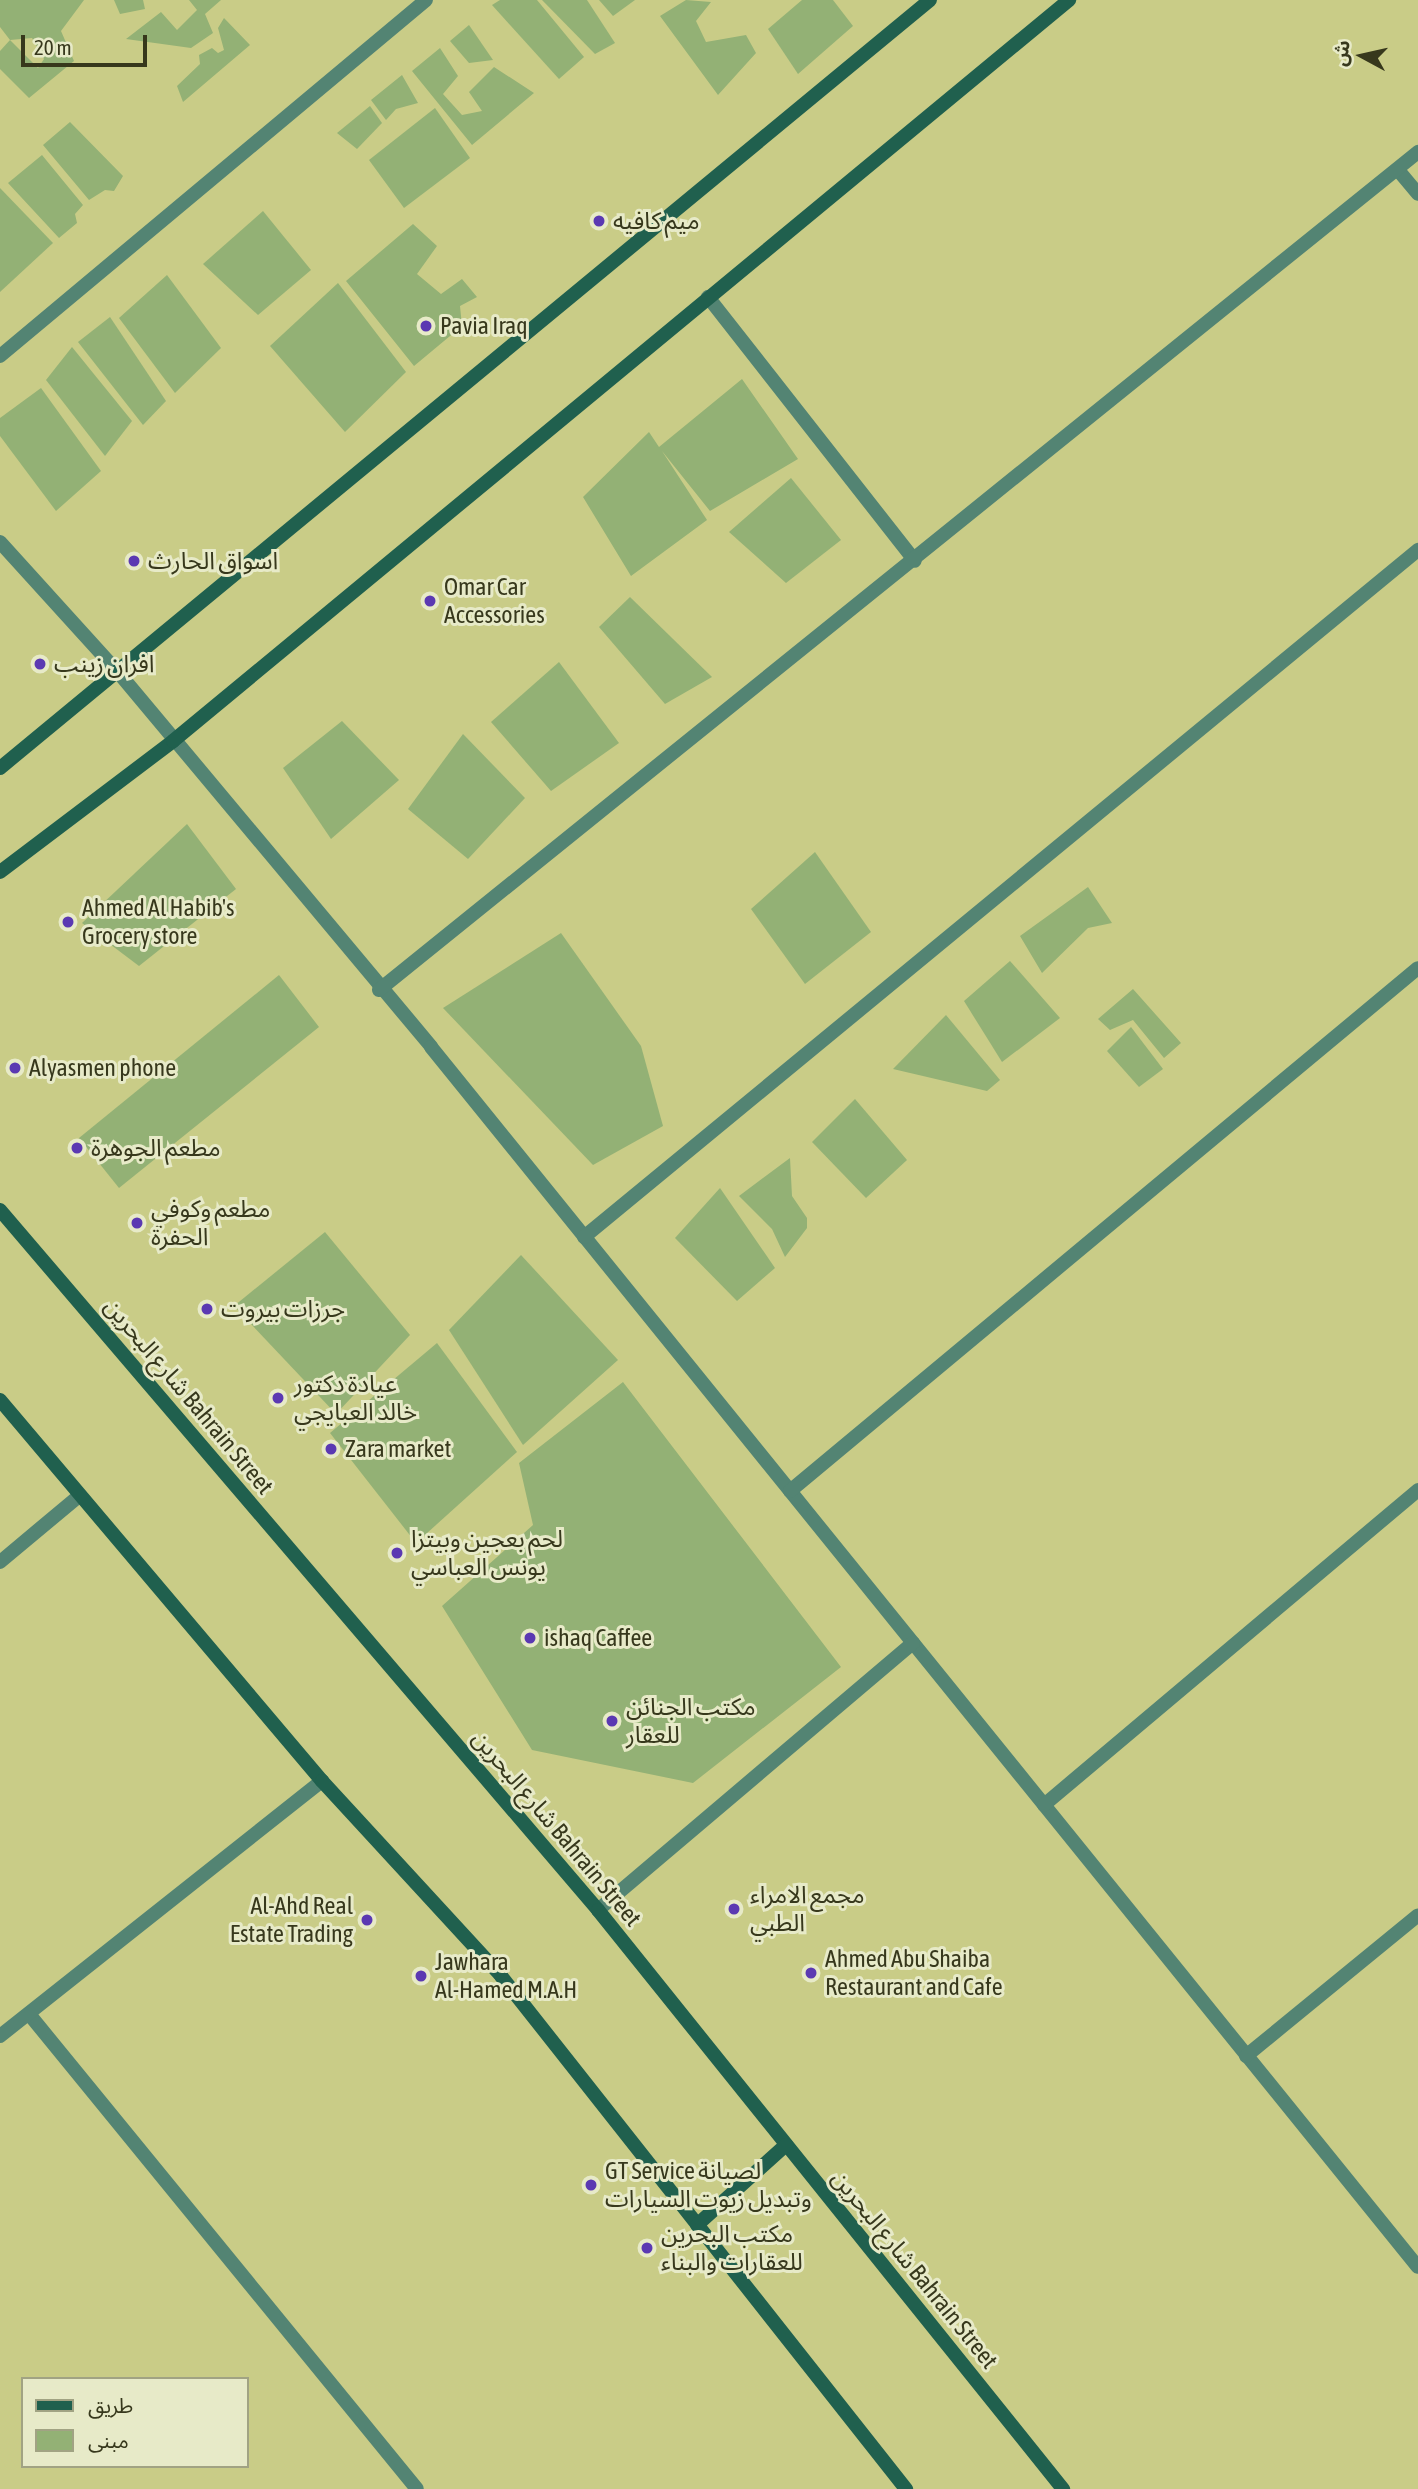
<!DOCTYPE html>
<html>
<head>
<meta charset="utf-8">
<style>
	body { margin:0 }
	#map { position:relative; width:1418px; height:2489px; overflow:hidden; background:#c9cc87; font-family:"Asap Condensed","Noto Sans Arabic",sans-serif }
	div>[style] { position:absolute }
	.building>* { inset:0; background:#93b175 }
	.street>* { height:14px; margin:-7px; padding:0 7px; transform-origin:7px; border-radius:7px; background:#538473 }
	.secondary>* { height:14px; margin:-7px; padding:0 7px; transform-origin:7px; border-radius:7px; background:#20604e }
	.dots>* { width:19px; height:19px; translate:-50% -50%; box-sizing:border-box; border:4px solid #e7eac8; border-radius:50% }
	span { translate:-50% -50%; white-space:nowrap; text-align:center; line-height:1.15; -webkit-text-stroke:6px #e7eac8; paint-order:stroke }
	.poi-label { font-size:24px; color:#37381c }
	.left { translate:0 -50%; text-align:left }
	.right { translate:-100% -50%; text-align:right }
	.street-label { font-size:24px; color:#37381c }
	.legend { position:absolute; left:21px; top:2377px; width:228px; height:91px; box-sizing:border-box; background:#e7eac8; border:2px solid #a1a383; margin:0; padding:9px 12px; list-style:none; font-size:21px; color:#37381c }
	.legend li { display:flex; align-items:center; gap:14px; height:35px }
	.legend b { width:35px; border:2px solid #a1a383 }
	.north { position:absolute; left:1327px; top:21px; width:70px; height:70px; -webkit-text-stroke:5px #e7eac8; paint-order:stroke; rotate:278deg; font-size:19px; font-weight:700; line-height:28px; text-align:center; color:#37381c }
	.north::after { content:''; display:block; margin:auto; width:24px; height:32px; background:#37381c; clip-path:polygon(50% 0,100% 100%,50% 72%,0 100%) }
	.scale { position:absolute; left:21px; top:35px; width:126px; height:32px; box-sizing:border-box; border:4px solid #37381c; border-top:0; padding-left:9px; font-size:21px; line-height:24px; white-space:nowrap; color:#37381c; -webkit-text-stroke:5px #e7eac8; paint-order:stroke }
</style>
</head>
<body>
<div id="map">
	<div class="building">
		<div style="clip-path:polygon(0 0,84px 0,61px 31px,74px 61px,29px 98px,0 69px,0 51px,10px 40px,38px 68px,44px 59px,32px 38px,10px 40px,0 27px)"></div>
		<div style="clip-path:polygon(114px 0,143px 0,145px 9px,120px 14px)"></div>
		<div style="clip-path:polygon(189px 0,221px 0,205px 14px,213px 33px,191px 48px,126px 39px,161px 12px,177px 30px,197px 10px)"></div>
		<div style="clip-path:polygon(500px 0,537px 0,584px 57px,559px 79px,492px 5px)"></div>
		<div style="clip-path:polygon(542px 0,587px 0,615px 43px,595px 54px)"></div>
		<div style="clip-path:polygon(599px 0,635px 0,613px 16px)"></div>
		<div style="clip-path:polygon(686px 0,711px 2px,696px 21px,706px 42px,746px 35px,756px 53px,718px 95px,660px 16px)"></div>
		<div style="clip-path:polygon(802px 0,833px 0,853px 26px,798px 74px,768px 29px)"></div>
		<div style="clip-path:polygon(224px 18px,250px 45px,183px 102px,177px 86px,200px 64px,199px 55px,212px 48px,218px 53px,224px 50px,218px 28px)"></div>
		<div style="clip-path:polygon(469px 25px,493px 60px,469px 63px,450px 41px)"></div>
		<div style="clip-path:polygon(440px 48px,458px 76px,443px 94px,462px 115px,482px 111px,469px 92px,494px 67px,534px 93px,472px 145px,412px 71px)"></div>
		<div style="clip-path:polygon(402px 75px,418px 103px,396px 109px,386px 120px,371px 100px)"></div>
		<div style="clip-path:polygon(370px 106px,382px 123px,357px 149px,337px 133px)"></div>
		<div style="clip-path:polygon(435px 108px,470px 158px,404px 208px,369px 160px)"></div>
		<div style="clip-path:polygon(70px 122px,123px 176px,114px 191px,105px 190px,89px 200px,43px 145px)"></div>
		<div style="clip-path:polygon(42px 155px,83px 205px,75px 214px,77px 223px,59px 238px,8px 183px)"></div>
		<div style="clip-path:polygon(0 188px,53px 243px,0 292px)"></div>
		<div style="clip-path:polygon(263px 211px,311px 270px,258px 315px,203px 264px)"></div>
		<div style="clip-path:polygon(413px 224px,437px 246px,417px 274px,441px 294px,462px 279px,477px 297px,460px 306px,462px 326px,414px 366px,346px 281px)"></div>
		<div style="clip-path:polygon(167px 275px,221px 348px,175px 393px,119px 318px)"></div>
		<div style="clip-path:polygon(338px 283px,406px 372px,345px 432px,270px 346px)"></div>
		<div style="clip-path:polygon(110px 317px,166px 401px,143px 425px,78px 342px)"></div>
		<div style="clip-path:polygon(72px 347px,132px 421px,105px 456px,46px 380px)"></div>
		<div style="clip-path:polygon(742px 379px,798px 459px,710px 511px,662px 451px,707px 520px,631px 576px,583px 497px,649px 432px,659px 447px)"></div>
		<div style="clip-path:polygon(41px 388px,101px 471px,56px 511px,0 436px,0 418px)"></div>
		<div style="clip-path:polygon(791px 478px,841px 540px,786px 583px,729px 532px)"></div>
		<div style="clip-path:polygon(630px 597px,712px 677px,665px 704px,599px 627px)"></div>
		<div style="clip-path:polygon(559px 662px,619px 743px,551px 791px,491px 722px)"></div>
		<div style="clip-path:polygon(342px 721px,399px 780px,331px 839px,283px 768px)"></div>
		<div style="clip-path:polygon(463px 734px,525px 798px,468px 859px,408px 809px)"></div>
		<div style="clip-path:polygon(187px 824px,236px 889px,139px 966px,82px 923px)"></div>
		<div style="clip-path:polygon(815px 852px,871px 932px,805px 984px,751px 909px)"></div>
		<div style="clip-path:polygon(1088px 887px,1112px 923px,1088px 928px,1042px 973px,1020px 936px)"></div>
		<div style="clip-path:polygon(561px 933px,641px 1046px,663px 1126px,593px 1165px,443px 1008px)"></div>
		<div style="clip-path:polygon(1010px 961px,1060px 1018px,1002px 1062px,964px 1001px)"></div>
		<div style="clip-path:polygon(279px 975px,319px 1027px,119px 1188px,79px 1138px)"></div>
		<div style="clip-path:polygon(1133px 989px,1181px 1043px,1164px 1058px,1133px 1020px,1110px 1030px,1098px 1019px)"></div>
		<div style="clip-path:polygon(946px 1015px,1000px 1080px,987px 1091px,893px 1069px)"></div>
		<div style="clip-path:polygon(1131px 1027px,1163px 1069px,1139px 1087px,1107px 1051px)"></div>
		<div style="clip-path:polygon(855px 1099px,907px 1160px,866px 1198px,812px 1142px)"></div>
		<div style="clip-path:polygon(790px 1158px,792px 1196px,807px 1218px,807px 1228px,785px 1257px,772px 1229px,739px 1196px)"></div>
		<div style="clip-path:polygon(720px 1188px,775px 1268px,737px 1301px,675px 1238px)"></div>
		<div style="clip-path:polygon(325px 1232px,410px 1335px,336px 1414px,234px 1306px)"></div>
		<div style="clip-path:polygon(521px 1255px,618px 1360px,523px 1445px,449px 1330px)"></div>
		<div style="clip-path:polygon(437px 1343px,517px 1452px,416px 1543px,330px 1433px)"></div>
		<div style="clip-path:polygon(623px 1382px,841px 1667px,693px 1783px,532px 1750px,442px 1606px,533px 1525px,519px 1463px)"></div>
	</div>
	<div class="street">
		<div style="left:1398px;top:170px;width:31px;rotate:50deg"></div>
		<div style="left:708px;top:297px;width:335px;rotate:51.9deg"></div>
		<div style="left:0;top:356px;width:555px;rotate:-39.88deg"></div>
		<div style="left:0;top:542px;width:176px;rotate:47.8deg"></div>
		<div style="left:118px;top:672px;width:488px;rotate:50.1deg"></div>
		<div style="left:431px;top:1047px;width:1569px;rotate:51.03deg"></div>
		<div style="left:379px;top:990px;width:1335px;rotate:-38.89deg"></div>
		<div style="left:584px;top:1237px;width:1081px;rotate:-39.48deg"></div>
		<div style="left:790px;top:1491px;width:817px;rotate:-39.79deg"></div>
		<div style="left:0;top:1562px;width:104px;rotate:-39.9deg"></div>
		<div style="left:1044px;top:1805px;width:489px;rotate:-40.1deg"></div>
		<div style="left:598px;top:1910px;width:413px;rotate:-40.3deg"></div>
		<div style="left:29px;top:2014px;width:613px;rotate:50.76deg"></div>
		<div style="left:0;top:2036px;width:411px;rotate:-38.4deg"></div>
		<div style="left:1246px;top:2056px;width:222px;rotate:-39.3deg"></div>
	</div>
	<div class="secondary">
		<div style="left:0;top:768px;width:1206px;rotate:-39.55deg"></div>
		<div style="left:0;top:872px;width:217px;rotate:-37.1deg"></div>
		<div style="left:173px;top:741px;width:1163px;rotate:-39.59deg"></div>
		<div style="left:0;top:1210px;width:921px;rotate:49.49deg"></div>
		<div style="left:598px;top:1910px;width:743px;rotate:51.23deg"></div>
		<div style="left:0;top:1400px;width:499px;rotate:49.8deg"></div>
		<div style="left:322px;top:1781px;width:265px;rotate:47.4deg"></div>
		<div style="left:501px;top:1976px;width:654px;rotate:51.71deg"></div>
		<div style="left:697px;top:2225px;width:120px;rotate:-42deg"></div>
	</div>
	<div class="dots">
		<div style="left:599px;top:221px;background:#5b39b2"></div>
		<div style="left:426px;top:326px;background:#5b39b2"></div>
		<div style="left:134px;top:561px;background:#5b39b2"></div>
		<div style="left:430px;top:601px;background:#5b39b2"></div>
		<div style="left:40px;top:664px;background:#5b39b2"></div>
		<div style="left:68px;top:922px;background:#5b39b2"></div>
		<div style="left:15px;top:1068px;background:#5b39b2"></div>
		<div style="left:77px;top:1148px;background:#5b39b2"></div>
		<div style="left:137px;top:1223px;background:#5b39b2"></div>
		<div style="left:207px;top:1309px;background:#5b39b2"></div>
		<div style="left:278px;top:1398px;background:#5b39b2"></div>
		<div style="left:331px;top:1449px;background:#5b39b2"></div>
		<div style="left:397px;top:1553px;background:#5b39b2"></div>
		<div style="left:530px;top:1638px;background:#5b39b2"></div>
		<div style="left:612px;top:1721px;background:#5b39b2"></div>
		<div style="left:734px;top:1909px;background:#5b39b2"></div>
		<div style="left:367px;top:1920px;background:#5b39b2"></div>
		<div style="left:811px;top:1973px;background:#5b39b2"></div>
		<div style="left:421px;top:1976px;background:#5b39b2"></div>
		<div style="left:591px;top:2185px;background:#5b39b2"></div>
		<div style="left:647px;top:2248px;background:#5b39b2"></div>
	</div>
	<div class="poi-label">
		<span class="left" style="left:613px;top:221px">ميم كافيه</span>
		<span class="left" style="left:440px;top:326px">Pavia Iraq</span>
		<span class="left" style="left:148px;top:561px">اسواق الحارث</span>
		<span class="left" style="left:444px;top:601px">Omar Car<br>Accessories</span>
		<span class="left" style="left:54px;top:664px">افران زينب</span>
		<span class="left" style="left:82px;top:922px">Ahmed Al Habib's<br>Grocery store</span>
		<span class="left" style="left:29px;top:1068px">Alyasmen phone</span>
		<span class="left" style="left:91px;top:1148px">مطعم الجوهرة</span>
		<span class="left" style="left:151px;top:1223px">مطعم وكوفي<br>الحفرة</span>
		<span class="left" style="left:221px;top:1309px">جرزات بيروت</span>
		<span class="left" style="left:294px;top:1398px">عيادة دكتور<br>خالد العبايجي</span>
		<span class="left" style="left:345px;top:1449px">Zara market</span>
		<span class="left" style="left:411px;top:1553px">لحم بعجين وبيتزا<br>يونس العباسي</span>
		<span class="left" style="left:544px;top:1638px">ishaq Caffee</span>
		<span class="left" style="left:626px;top:1721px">مكتب الجنائن<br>للعقار</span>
		<span class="left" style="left:750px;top:1909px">مجمع الامراء<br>الطبي</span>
		<span class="right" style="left:353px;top:1920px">Al-Ahd Real<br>Estate Trading</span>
		<span class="left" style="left:825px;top:1973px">Ahmed Abu Shaiba<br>Restaurant and Cafe</span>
		<span class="left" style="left:435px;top:1976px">Jawhara<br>Al-Hamed M.A.H</span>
		<span class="left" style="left:605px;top:2185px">GT Service لصيانة<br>وتبديل زيوت السيارات</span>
		<span class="left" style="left:661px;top:2248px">مكتب البحرين<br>للعقارات والبناء</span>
	</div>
	<div class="street-label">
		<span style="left:189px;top:1396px;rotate:50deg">شارع البحرين Bahrain Street</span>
		<span style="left:557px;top:1828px;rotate:50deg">شارع البحرين Bahrain Street</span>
		<span style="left:915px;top:2269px;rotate:51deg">شارع البحرين Bahrain Street</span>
	</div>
	<ul class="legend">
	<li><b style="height:9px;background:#20604e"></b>طريق</li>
	<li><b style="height:19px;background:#93b175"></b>مبنى</li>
	</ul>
	<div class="north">ش</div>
	<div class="scale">20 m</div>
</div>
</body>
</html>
